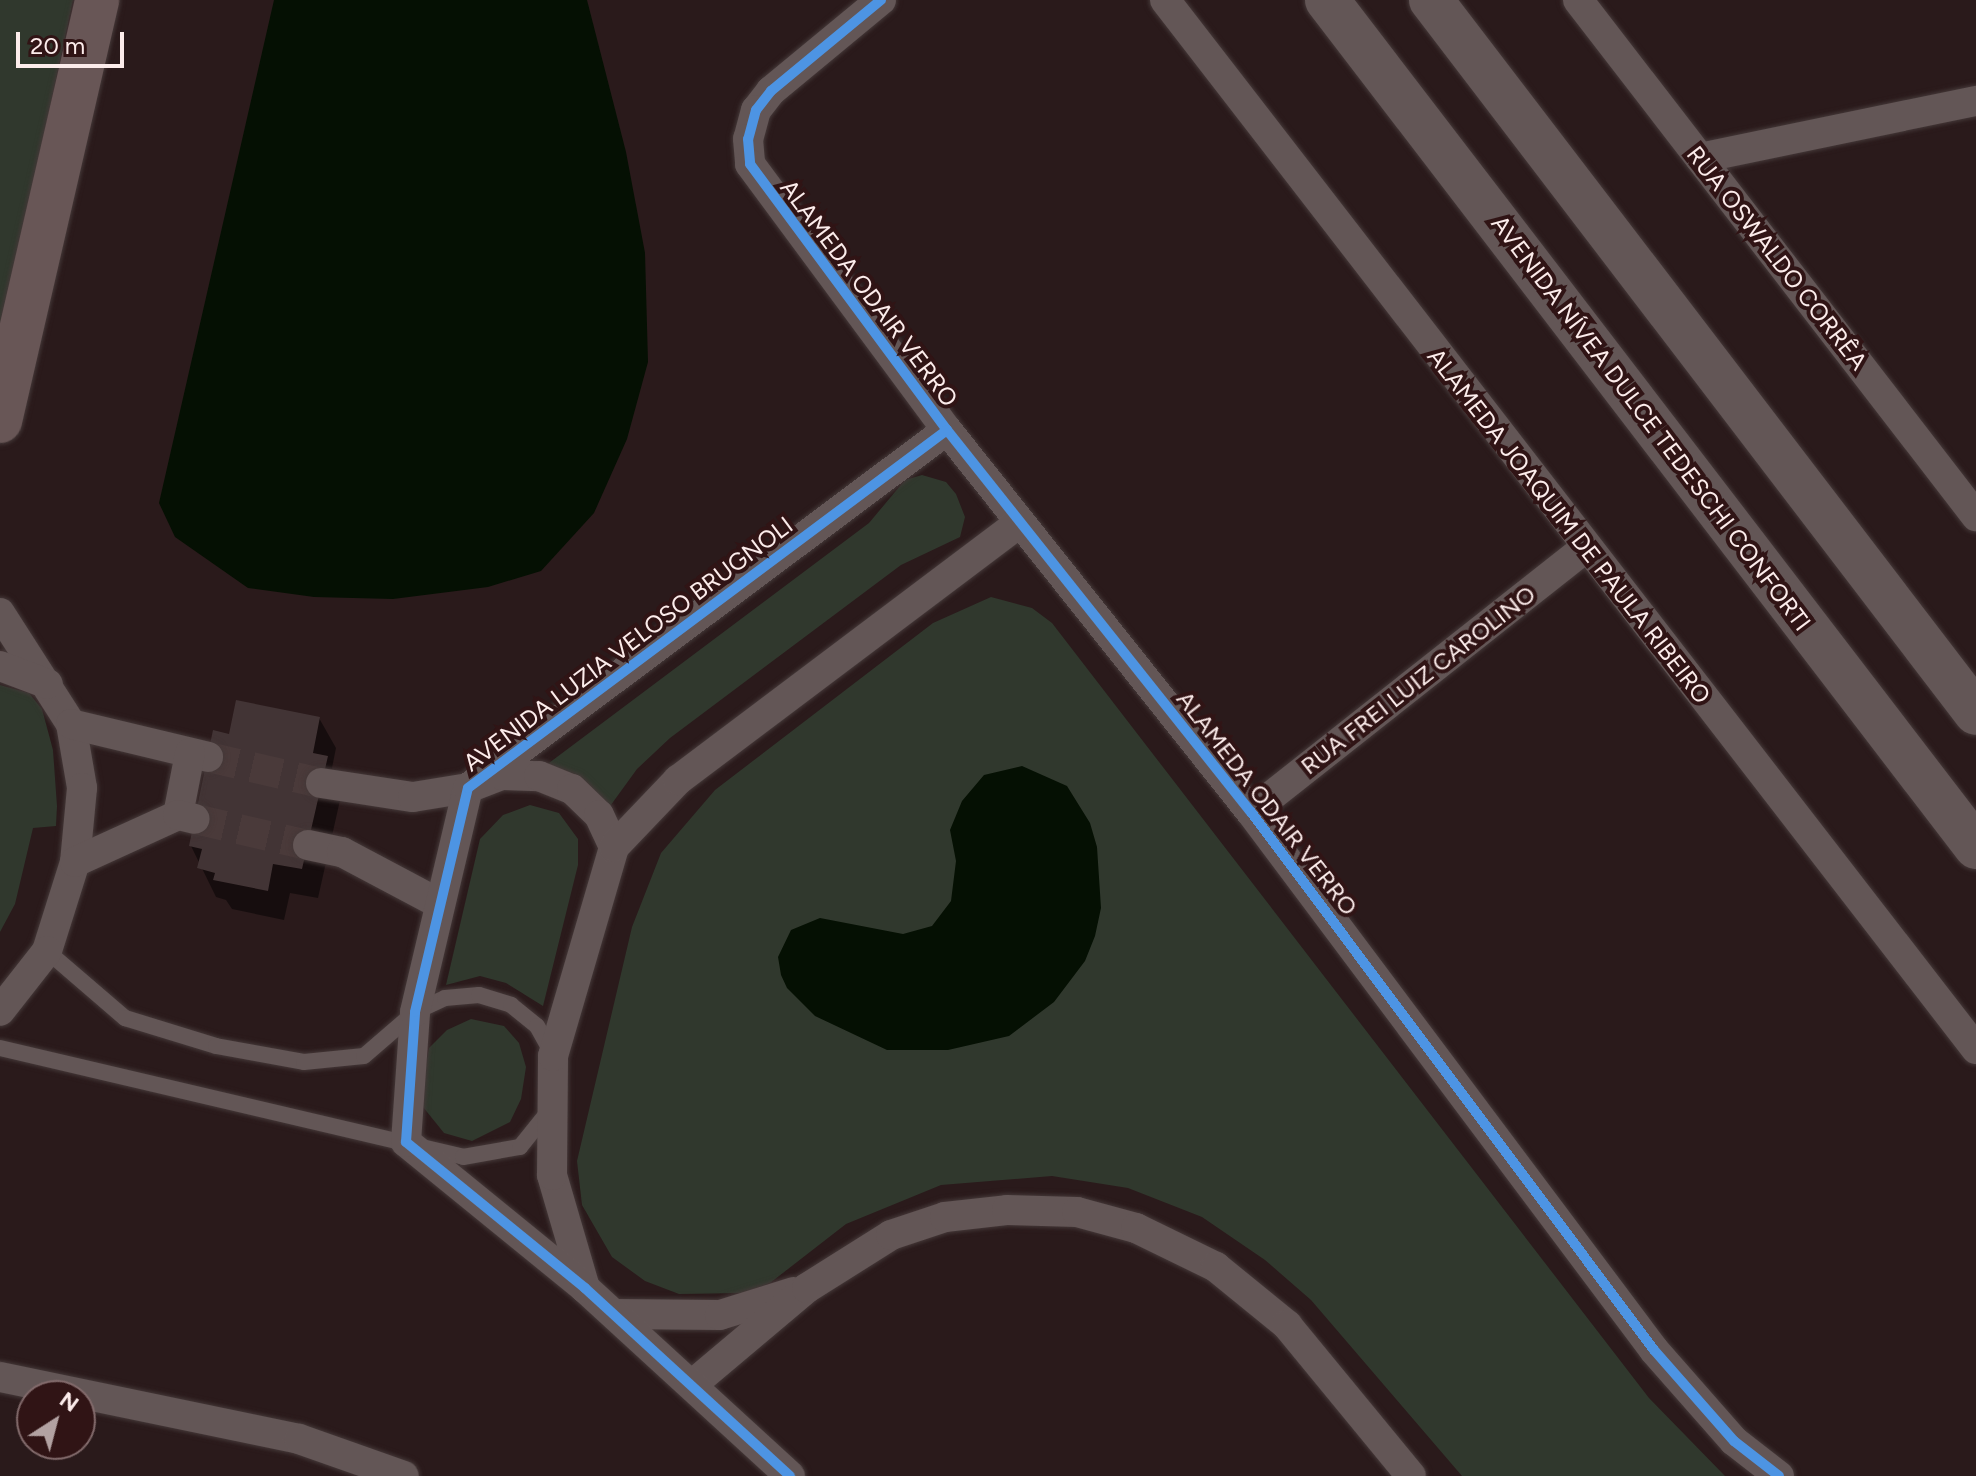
<!DOCTYPE html>
<html>
<head>
<meta charset="utf-8">
<style>
	body { margin:0 }
	#map { position:relative; width:1976px; height:1476px; overflow:hidden; background:#2a1a1b; font-family:Figtree,sans-serif }
	div>[style] { position:absolute }
	.green>* { inset:0; background:#30382d }
	.water>* { inset:0; background:#051003 }
	.shadow>* { inset:0; background:#0007 }
	.building>* { inset:0; background:#423435 }
	.minor-tunnel>* { height:30px; margin-top:-15px; transform-origin:0; background:repeating-linear-gradient(90deg,#4a3a3a 0 30px,transparent 0 45px) }
	.roads { filter:drop-shadow(0 0 2px #443838) drop-shadow(0 0 2px #443838) }
	.service>* { height:16px; margin:-8px; padding:0 8px; transform-origin:8px; border-radius:8px; background:#635656 }
	.minor>* { height:30px; margin:-15px; padding:0 15px; transform-origin:15px; border-radius:15px; background:#635656 }
	.secondary>* { height:44px; margin:-22px; padding:0 22px; transform-origin:22px; border-radius:22px; background:#635656 }
	.primary>* { height:44px; margin:-22px; padding:0 22px; transform-origin:22px; border-radius:22px; background:#685656 }
	.cycleway>* { height:10px; margin:-5px; padding:0 5px; transform-origin:5px; border-radius:5px; background:#4d94e3 }
	span { translate:-50% -50%; white-space:nowrap; text-align:center; line-height:1.15; -webkit-text-stroke:8px #301415; paint-order:stroke }
	.street-label { font-size:24px; color:#fceceb }
	.north { position:absolute; left:16px; top:1380px; width:80px; height:80px; box-sizing:border-box; background:#301415; border:2px solid #826a6b; border-radius:50%; rotate:36deg; font-size:22px; font-weight:700; line-height:32px; text-align:center; color:#fceceb }
	.north::after { content:''; display:block; margin:auto; width:28px; height:36px; background:#b2a2a2; clip-path:polygon(50% 0,100% 100%,50% 72%,0 100%) }
	.scale { position:absolute; left:16px; top:32px; width:108px; height:36px; box-sizing:border-box; border:4px solid #fceceb; border-top:0; padding-left:10px; font-size:24px; line-height:28px; white-space:nowrap; color:#fceceb; -webkit-text-stroke:6px #301415; paint-order:stroke }
</style>
</head>
<body>
<div id="map">
	<div class="green">
		<div style="clip-path:polygon(0 0,73px 0,0 340px)"></div>
		<div style="clip-path:polygon(922px 475px,946px 482px,956px 494px,965px 517px,960px 537px,901px 565px,670px 738px,637px 769px,608px 809px,578px 776px,545px 766px,869px 523px,905px 480px)"></div>
		<div style="clip-path:polygon(991px 597px,1032px 608px,1052px 623px,1649px 1398px,1725px 1476px,1462px 1476px,1311px 1300px,1265px 1260px,1202px 1217px,1128px 1188px,1052px 1176px,941px 1185px,846px 1224px,770px 1283px,743px 1293px,679px 1294px,645px 1281px,612px 1257px,582px 1205px,577px 1161px,632px 927px,661px 853px,715px 790px,933px 623px)"></div>
		<div style="clip-path:polygon(0 685px,29px 693px,42px 709px,53px 750px,57px 806px,56px 826px,33px 828px,15px 904px,0 932px)"></div>
		<div style="clip-path:polygon(530px 805px,559px 813px,578px 839px,578px 865px,543px 1006px,506px 983px,480px 976px,446px 985px,480px 839px,503px 815px)"></div>
		<div style="clip-path:polygon(471px 1019px,504px 1026px,519px 1043px,526px 1067px,521px 1099px,510px 1122px,472px 1141px,444px 1133px,419px 1102px,429px 1048px,447px 1030px)"></div>
	</div>
	<div class="water">
		<div style="clip-path:polygon(274px 0,587px 0,626px 152px,645px 253px,648px 362px,627px 439px,594px 513px,541px 571px,488px 587px,393px 599px,314px 597px,248px 588px,175px 537px,159px 503px)"></div>
		<div style="clip-path:polygon(1022px 766px,1067px 786px,1090px 823px,1097px 847px,1101px 908px,1095px 936px,1085px 961px,1054px 1002px,1009px 1036px,948px 1050px,887px 1050px,815px 1016px,787px 988px,781px 975px,778px 957px,791px 930px,820px 918px,903px 934px,932px 926px,951px 901px,956px 861px,950px 830px,962px 801px,984px 775px)"></div>
	</div>
	<div class="shadow">
		<div style="clip-path:polygon(319px 718px,336px 748px,332px 768px,343px 787px,318px 898px,290px 893px,284px 920px,232px 909px,226px 900px,216px 897px,191px 846px)"></div>
	</div>
	<div class="building">
		<div style="clip-path:polygon(236px 700px,320px 717px,313px 753px,328px 756px,302px 869px,273px 864px,268px 891px,213px 880px,215px 873px,197px 868px,202px 849px,189px 846px,213px 730px,229px 734px)"></div>
	</div>
	<div class="minor-tunnel">
		<div style="left:208px;top:757px;width:116px;rotate:13deg"></div>
		<div style="left:195px;top:819px;width:116px;rotate:13deg"></div>
	</div>
	<div class="roads">
		<div class="service">
			<div style="left:47px;top:951px;width:103px;rotate:40.7deg"></div>
			<div style="left:125px;top:1018px;width:95px;rotate:17.1deg"></div>
			<div style="left:216px;top:1046px;width:89px;rotate:10.3deg"></div>
			<div style="left:304px;top:1062px;width:60px;rotate:-5.7deg"></div>
			<div style="left:364px;top:1056px;width:67px;rotate:-40.8deg"></div>
			<div style="left:415px;top:1012px;width:33px;rotate:-25deg"></div>
			<div style="left:445px;top:998px;width:34px;rotate:-5deg"></div>
			<div style="left:479px;top:995px;width:34px;rotate:17deg"></div>
			<div style="left:511px;top:1005px;width:33px;rotate:39deg"></div>
			<div style="left:537px;top:1026px;width:33px;rotate:61deg"></div>
			<div style="left:0;top:1048px;width:476px;rotate:13.2deg"></div>
			<div style="left:463px;top:1157px;width:58px;rotate:-10deg"></div>
			<div style="left:520px;top:1147px;width:45px;rotate:-51.3deg"></div>
		</div>
		<div class="minor">
			<div style="left:881px;top:0;width:143px;rotate:140.4deg"></div>
			<div style="left:771px;top:91px;width:24px;rotate:128deg"></div>
			<div style="left:756px;top:110px;width:30px;rotate:105deg"></div>
			<div style="left:748px;top:139px;width:25px;rotate:85deg"></div>
			<div style="left:750px;top:164px;width:331px;rotate:53.5deg"></div>
			<div style="left:947px;top:430px;width:488px;rotate:51.5deg"></div>
			<div style="left:1251px;top:812px;width:672px;rotate:53.16deg"></div>
			<div style="left:1654px;top:1350px;width:121px;rotate:48.7deg"></div>
			<div style="left:1734px;top:1441px;width:57px;rotate:37.9deg"></div>
			<div style="left:1165px;top:0;width:1326px;rotate:52.29deg"></div>
			<div style="left:1578px;top:0;width:652px;rotate:52.36deg"></div>
			<div style="left:1700px;top:158px;width:282px;rotate:-11.7deg"></div>
			<div style="left:0;top:613px;width:132px;rotate:57.4deg"></div>
			<div style="left:71px;top:724px;width:65px;rotate:80.2deg"></div>
			<div style="left:82px;top:788px;width:74px;rotate:95.4deg"></div>
			<div style="left:75px;top:862px;width:93px;rotate:107.5deg"></div>
			<div style="left:47px;top:951px;width:76px;rotate:128.1deg"></div>
			<div style="left:0;top:666px;width:51px;rotate:20.6deg"></div>
			<div style="left:71px;top:724px;width:141px;rotate:13.5deg"></div>
			<div style="left:321px;top:783px;width:93px;rotate:8.7deg"></div>
			<div style="left:413px;top:797px;width:56px;rotate:-9.3deg"></div>
			<div style="left:468px;top:788px;width:36px;rotate:-21deg"></div>
			<div style="left:502px;top:775px;width:37px;rotate:2deg"></div>
			<div style="left:539px;top:776px;width:35px;rotate:22deg"></div>
			<div style="left:572px;top:789px;width:37px;rotate:44deg"></div>
			<div style="left:599px;top:815px;width:35px;rotate:65deg"></div>
			<div style="left:1251px;top:812px;width:426px;rotate:-38.3deg"></div>
			<div style="left:178px;top:815px;width:63px;rotate:-79deg"></div>
			<div style="left:308px;top:845px;width:35px;rotate:12deg"></div>
			<div style="left:342px;top:852px;width:111px;rotate:28deg"></div>
			<div style="left:75px;top:862px;width:113px;rotate:-24.5deg"></div>
			<div style="left:178px;top:815px;width:17px;rotate:13deg"></div>
			<div style="left:585px;top:1288px;width:118px;rotate:-106.3deg"></div>
			<div style="left:552px;top:1175px;width:119px;rotate:-89.5deg"></div>
			<div style="left:553px;top:1056px;width:218px;rotate:-73.7deg"></div>
			<div style="left:614px;top:847px;width:93px;rotate:-46.3deg"></div>
			<div style="left:678px;top:780px;width:428px;rotate:-37deg"></div>
			<div style="left:615px;top:1314px;width:105px;rotate:0.5deg"></div>
			<div style="left:720px;top:1315px;width:77px;rotate:-17.3deg"></div>
			<div style="left:0;top:1377px;width:305px;rotate:11.7deg"></div>
			<div style="left:299px;top:1439px;width:111px;rotate:19.4deg"></div>
			<div style="left:693px;top:1384px;width:149px;rotate:-40.1deg"></div>
			<div style="left:807px;top:1288px;width:99px;rotate:-32.2deg"></div>
			<div style="left:891px;top:1235px;width:57px;rotate:-18.4deg"></div>
			<div style="left:945px;top:1217px;width:62px;rotate:-6.4deg"></div>
			<div style="left:1007px;top:1210px;width:70px;rotate:1.6deg"></div>
			<div style="left:1077px;top:1212px;width:61px;rotate:15.2deg"></div>
			<div style="left:1136px;top:1228px;width:89px;rotate:26deg"></div>
			<div style="left:1216px;top:1267px;width:92px;rotate:39.2deg"></div>
			<div style="left:1287px;top:1325px;width:195px;rotate:50.6deg"></div>
			<div style="left:790px;top:1476px;width:278px;rotate:-137.5deg"></div>
			<div style="left:585px;top:1288px;width:231px;rotate:-140.8deg"></div>
			<div style="left:406px;top:1142px;width:130px;rotate:-86deg"></div>
			<div style="left:415px;top:1012px;width:230px;rotate:-76.7deg"></div>
			<div style="left:468px;top:788px;width:598px;rotate:-36.77deg"></div>
		</div>
		<div class="secondary">
			<div style="left:1327px;top:0;width:1067px;rotate:52.54deg"></div>
			<div style="left:1431px;top:0;width:897px;rotate:52.61deg"></div>
		</div>
		<div class="primary">
			<div style="left:0;top:421px;width:432px;rotate:-77deg"></div>
		</div>
	</div>
	<div class="cycleway">
		<div style="left:881px;top:0;width:143px;rotate:140.4deg"></div>
		<div style="left:771px;top:91px;width:24px;rotate:128deg"></div>
		<div style="left:756px;top:110px;width:30px;rotate:105deg"></div>
		<div style="left:748px;top:139px;width:25px;rotate:85deg"></div>
		<div style="left:750px;top:164px;width:331px;rotate:53.5deg"></div>
		<div style="left:947px;top:430px;width:488px;rotate:51.5deg"></div>
		<div style="left:1251px;top:812px;width:672px;rotate:53.16deg"></div>
		<div style="left:1654px;top:1350px;width:121px;rotate:48.7deg"></div>
		<div style="left:1734px;top:1441px;width:57px;rotate:37.9deg"></div>
		<div style="left:790px;top:1476px;width:278px;rotate:-137.5deg"></div>
		<div style="left:585px;top:1288px;width:231px;rotate:-140.8deg"></div>
		<div style="left:406px;top:1142px;width:130px;rotate:-86deg"></div>
		<div style="left:415px;top:1012px;width:230px;rotate:-76.7deg"></div>
		<div style="left:468px;top:788px;width:598px;rotate:-36.77deg"></div>
	</div>
	<div class="street-label">
		<span style="left:1777px;top:258px;rotate:52deg">RUA OSWALDO CORRÊA</span>
		<span style="left:869px;top:293px;rotate:53deg">ALAMEDA ODAIR VERRO</span>
		<span style="left:1651px;top:423px;rotate:53deg">AVENIDA NÍVEA DULCE TEDESCHI CONFORTI</span>
		<span style="left:1569px;top:526px;rotate:52deg">ALAMEDA JOAQUIM DE PAULA RIBEIRO</span>
		<span style="left:628px;top:644px;rotate:-37deg">AVENIDA LUZIA VELOSO BRUGNOLI</span>
		<span style="left:1418px;top:680px;rotate:-38deg">RUA FREI LUIZ CAROLINO</span>
		<span style="left:1267px;top:803px;rotate:52deg">ALAMEDA ODAIR VERRO</span>
	</div>
	<div class="north">N</div>
	<div class="scale">20 m</div>
</div>
</body>
</html>
